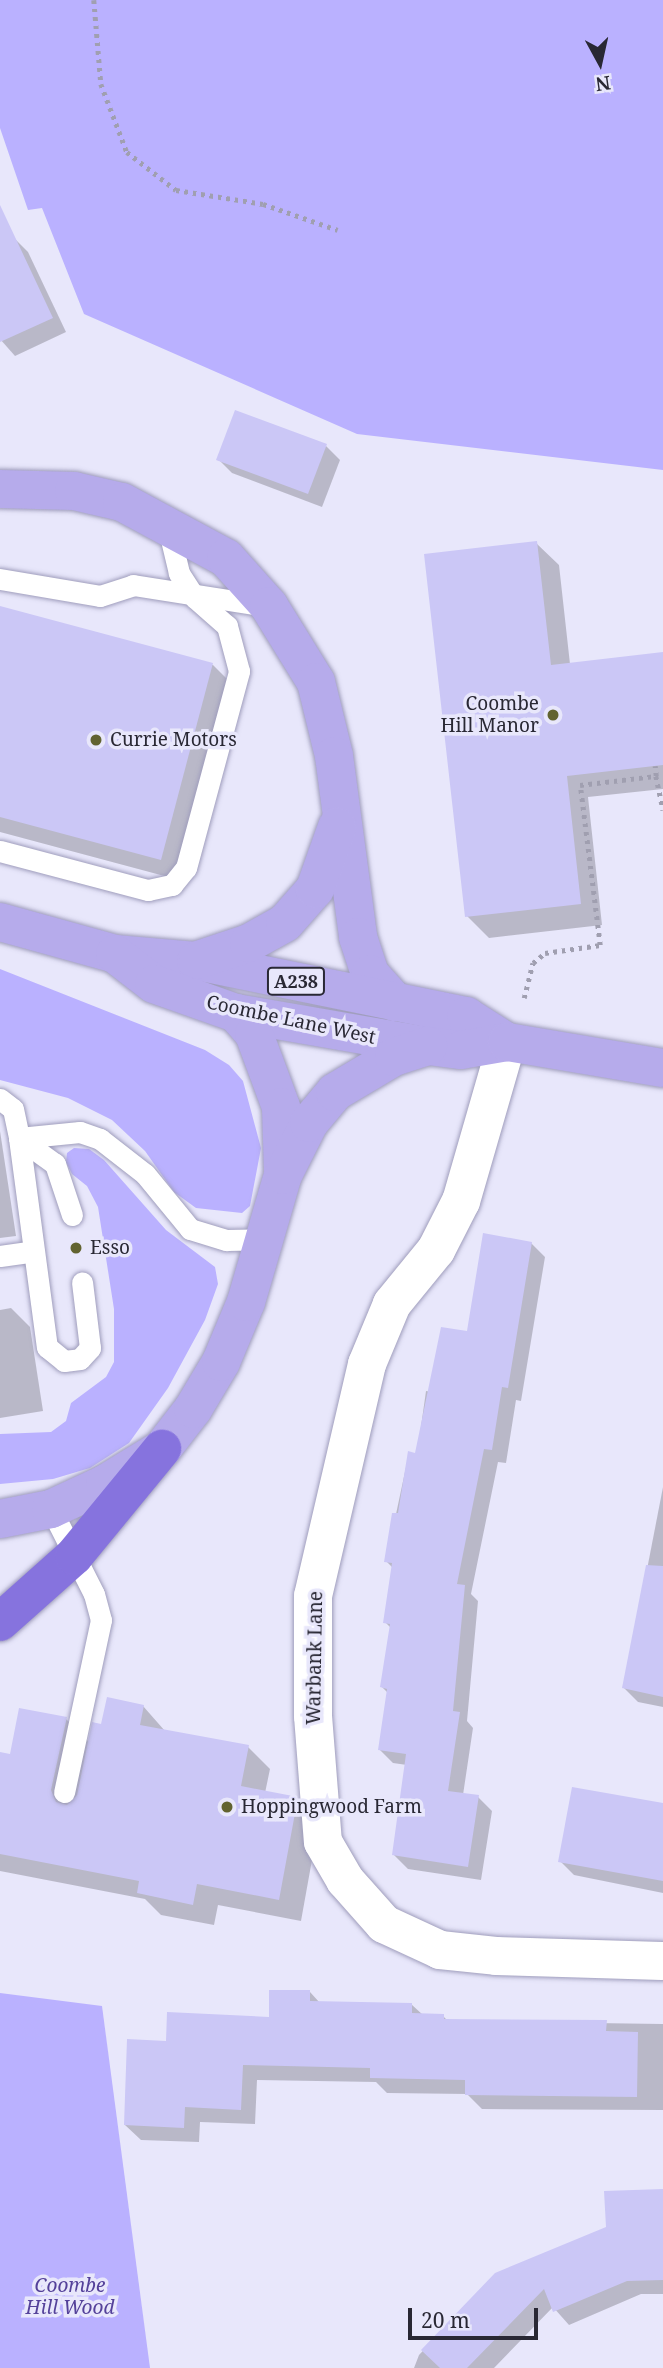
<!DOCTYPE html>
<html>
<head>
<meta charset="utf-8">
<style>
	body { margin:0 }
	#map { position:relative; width:663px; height:2368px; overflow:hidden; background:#e8e7fb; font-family:"Noto Serif",serif }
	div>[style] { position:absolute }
	.green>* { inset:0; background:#bab1ff }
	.shadow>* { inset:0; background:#0003 }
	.building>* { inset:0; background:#cbc7f6 }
	.path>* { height:4.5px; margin-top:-2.25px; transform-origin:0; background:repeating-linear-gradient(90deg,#a09fb0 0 3.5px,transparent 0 8.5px) }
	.roads { filter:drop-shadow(0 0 2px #9f9dbc) drop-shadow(0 0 2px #9f9dbc) }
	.lane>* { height:21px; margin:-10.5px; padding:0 10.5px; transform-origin:10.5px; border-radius:10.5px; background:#fff }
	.street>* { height:38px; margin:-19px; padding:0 19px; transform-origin:19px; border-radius:19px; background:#fff }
	.primary>* { height:38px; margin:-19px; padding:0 19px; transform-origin:19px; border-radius:19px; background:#b6abeb }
	.highway>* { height:38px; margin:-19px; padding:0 19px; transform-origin:19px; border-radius:19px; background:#8673de }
	.dots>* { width:19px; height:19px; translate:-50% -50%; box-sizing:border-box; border:4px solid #e8e7fb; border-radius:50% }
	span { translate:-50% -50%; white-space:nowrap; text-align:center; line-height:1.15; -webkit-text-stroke:7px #e8e7fb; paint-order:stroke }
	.shield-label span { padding:2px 5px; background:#e8e7fb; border:2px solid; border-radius:5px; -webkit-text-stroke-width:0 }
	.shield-label { font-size:18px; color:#292834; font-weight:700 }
	.poi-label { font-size:19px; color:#292834 }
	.right { translate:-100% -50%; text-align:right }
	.left { translate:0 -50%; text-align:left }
	.street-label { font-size:19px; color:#292834 }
	.park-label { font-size:19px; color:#54419a; font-style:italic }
	.north { position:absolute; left:565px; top:28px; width:70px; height:70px; -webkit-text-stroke:5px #e8e7fb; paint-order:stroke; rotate:172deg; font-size:19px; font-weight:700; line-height:28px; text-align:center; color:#292834 }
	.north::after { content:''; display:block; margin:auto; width:24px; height:32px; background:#292834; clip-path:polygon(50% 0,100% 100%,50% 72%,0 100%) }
	.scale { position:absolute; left:408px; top:2308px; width:130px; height:32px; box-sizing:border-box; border:4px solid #292834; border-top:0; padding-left:9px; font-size:21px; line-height:24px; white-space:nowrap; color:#292834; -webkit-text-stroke:5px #e8e7fb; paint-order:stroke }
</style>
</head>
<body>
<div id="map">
	<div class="green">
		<div style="clip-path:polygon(0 0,663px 0,663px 470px,357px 434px,84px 314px,42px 208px,28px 210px,0 128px)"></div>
		<div style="clip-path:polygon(0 969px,205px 1050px,229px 1065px,243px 1081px,261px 1148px,250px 1206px,242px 1213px,196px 1208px,174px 1192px,145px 1151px,112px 1120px,68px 1098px,0 1080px)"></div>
		<div style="clip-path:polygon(74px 1148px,89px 1149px,104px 1160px,166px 1230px,215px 1267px,218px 1284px,205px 1320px,168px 1388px,129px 1443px,90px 1468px,53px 1479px,0 1484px,0 1434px,51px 1432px,66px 1421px,71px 1403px,106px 1377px,114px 1362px,114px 1309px,98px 1207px,87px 1186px,72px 1174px,66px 1162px,67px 1153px)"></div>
		<div style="clip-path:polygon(0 1993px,102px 2006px,150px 2368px,0 2368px)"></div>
	</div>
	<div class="shadow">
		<div style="clip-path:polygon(14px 238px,28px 252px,66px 332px,15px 356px,0 339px,0 244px)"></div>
		<div style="clip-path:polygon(326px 446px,340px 460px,322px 507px,232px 473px,218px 459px)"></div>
		<div style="clip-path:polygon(536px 543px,559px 565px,570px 664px,663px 654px,663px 789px,588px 797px,602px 925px,489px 938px,467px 916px)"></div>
		<div style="clip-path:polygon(0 608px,213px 665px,235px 687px,183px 881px,0 832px)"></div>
		<div style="clip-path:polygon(0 1131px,16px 1236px,0 1238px)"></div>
		<div style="clip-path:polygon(531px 1243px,545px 1257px,521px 1401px,516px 1400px,506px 1463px,498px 1462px,471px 1594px,478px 1601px,467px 1721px,473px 1728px,463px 1795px,478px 1797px,492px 1811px,481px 1880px,408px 1869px,394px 1855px,407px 1765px,393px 1763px,379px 1749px,388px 1693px,382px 1687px,391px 1628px,385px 1622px,393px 1568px,386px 1561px,409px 1453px,417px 1455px,426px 1391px,432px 1392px)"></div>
		<div style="clip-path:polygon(11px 1308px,30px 1327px,43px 1411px,0 1418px,0 1310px)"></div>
		<div style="clip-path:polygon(663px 1487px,663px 1707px,638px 1702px,624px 1688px)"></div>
		<div style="clip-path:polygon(143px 1706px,165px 1731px,248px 1747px,270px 1769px,265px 1793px,297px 1799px,319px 1821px,301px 1921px,218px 1905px,214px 1925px,161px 1915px,145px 1899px,0 1871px,0 1754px,11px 1756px,66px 1719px,90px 1743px,103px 1726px)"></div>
		<div style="clip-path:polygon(663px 1807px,663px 1893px,574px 1875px,560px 1861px)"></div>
		<div style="clip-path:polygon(310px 1992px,320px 2003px,411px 2004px,423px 2015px,443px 2016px,448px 2021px,663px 2024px,663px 2110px,482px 2109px,467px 2094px,387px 2093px,376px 2082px,257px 2080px,255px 2124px,200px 2122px,199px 2142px,141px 2140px,125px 2125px,167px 2043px,271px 2019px)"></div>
		<div style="clip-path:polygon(663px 2191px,663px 2294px,641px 2294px,569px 2325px,553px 2307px,494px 2368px,414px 2368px,419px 2355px,496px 2274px,608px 2228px)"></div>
	</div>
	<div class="building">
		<div style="clip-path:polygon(0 205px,53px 318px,0 342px)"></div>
		<div style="clip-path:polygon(235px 410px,327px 444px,308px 494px,216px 460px)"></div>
		<div style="clip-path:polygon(537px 541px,551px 665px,663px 652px,663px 765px,567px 776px,581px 904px,465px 917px,424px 554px)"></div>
		<div style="clip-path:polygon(0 606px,213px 663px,161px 860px,0 817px)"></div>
		<div style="clip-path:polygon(483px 1233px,532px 1242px,508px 1388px,502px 1387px,492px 1450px,484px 1449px,457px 1584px,465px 1585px,453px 1711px,460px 1712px,448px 1791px,479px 1795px,468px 1867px,392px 1855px,406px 1754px,378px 1750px,387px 1689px,380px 1687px,390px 1624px,383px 1623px,392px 1563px,384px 1562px,392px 1513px,398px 1513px,408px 1451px,415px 1453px,441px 1327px,467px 1331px)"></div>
		<div style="clip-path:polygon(646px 1565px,663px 1566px,663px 1697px,622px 1688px)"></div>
		<div style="clip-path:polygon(107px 1697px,144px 1705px,140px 1725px,249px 1745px,241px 1786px,298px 1797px,279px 1900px,197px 1884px,193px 1905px,137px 1893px,139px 1881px,0 1854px,0 1752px,10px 1754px,19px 1708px,67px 1717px,51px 1790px,56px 1802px,67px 1805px,77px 1795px,92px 1722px,101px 1724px)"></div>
		<div style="clip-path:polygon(572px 1787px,663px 1803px,663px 1881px,558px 1862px)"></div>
		<div style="clip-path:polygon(269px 1990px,310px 1990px,310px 2001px,412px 2003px,412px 2013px,444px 2014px,444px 2019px,607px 2020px,606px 2031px,638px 2032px,637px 2097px,465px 2095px,465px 2080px,370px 2078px,370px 2068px,243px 2065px,241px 2110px,185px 2107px,184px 2128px,124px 2125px,127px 2039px,166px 2041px,167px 2012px,269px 2017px)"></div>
		<div style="clip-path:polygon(663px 2189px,663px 2280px,627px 2281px,553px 2312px,544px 2289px,467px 2368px,440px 2368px,421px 2350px,495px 2273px,606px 2227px,604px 2191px)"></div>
	</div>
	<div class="path">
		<div style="left:94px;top:0;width:84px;rotate:85.2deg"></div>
		<div style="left:101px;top:84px;width:73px;rotate:69.1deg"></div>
		<div style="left:127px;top:152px;width:62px;rotate:37.8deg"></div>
		<div style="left:176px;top:190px;width:88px;rotate:9.1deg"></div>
		<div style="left:263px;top:204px;width:79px;rotate:19.1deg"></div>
		<div style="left:656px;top:776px;width:35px;rotate:78deg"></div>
		<div style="left:524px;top:998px;width:36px;rotate:-76deg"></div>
		<div style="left:533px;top:963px;width:16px;rotate:-40deg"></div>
		<div style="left:545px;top:953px;width:56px;rotate:-8.3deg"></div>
		<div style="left:600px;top:945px;width:161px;rotate:-97.1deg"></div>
		<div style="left:580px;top:785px;width:77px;rotate:-6.8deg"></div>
		<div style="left:656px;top:776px;width:10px;rotate:-96deg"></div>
	</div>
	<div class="roads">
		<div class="lane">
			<div style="left:0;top:579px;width:101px;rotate:9.6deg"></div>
			<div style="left:100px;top:596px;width:35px;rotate:-18deg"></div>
			<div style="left:133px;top:585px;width:136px;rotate:8.9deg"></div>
			<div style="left:0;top:851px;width:153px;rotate:14.8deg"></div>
			<div style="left:148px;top:890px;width:25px;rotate:-12deg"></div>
			<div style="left:172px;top:885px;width:22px;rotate:-51deg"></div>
			<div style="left:186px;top:868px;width:204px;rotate:-74.9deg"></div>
			<div style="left:239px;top:671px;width:47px;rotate:-104.9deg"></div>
			<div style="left:227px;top:626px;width:43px;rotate:-138.8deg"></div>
			<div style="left:195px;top:598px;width:30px;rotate:-123deg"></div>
			<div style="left:179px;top:573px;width:47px;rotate:-103.4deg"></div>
			<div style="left:0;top:1099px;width:16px;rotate:38deg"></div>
			<div style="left:13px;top:1109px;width:30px;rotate:78deg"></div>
			<div style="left:19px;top:1138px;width:61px;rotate:-5.6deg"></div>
			<div style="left:80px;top:1132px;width:21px;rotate:19deg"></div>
			<div style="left:100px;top:1139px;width:57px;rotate:37.9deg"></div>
			<div style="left:145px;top:1174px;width:71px;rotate:50.7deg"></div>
			<div style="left:190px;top:1229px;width:38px;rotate:17deg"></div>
			<div style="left:226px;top:1240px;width:39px;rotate:-1deg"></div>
			<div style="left:72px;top:1215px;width:54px;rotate:-108.4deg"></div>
			<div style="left:55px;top:1164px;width:44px;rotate:-144.2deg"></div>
			<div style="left:19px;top:1138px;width:211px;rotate:82.4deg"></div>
			<div style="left:47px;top:1347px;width:22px;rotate:39deg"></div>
			<div style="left:64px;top:1361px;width:16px;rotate:-7deg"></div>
			<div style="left:80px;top:1359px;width:15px;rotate:-48deg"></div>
			<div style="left:90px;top:1348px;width:66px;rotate:-96.9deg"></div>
			<div style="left:0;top:1256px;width:34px;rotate:-8deg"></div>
			<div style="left:51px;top:1509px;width:95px;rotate:63.2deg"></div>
			<div style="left:94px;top:1594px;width:27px;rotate:75deg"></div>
			<div style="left:101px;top:1620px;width:176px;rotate:102.1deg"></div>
		</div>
		<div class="street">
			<div style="left:507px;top:1042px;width:166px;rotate:106.1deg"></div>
			<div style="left:461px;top:1201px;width:55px;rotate:117deg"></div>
			<div style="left:436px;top:1250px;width:70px;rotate:129.2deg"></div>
			<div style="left:392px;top:1304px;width:65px;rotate:112.6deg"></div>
			<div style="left:367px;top:1364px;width:238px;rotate:103.1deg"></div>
			<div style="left:313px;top:1596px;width:120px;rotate:90deg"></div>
			<div style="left:313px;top:1716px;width:126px;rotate:85.5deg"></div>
			<div style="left:323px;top:1842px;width:44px;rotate:59.9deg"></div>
			<div style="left:345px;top:1880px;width:59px;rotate:48.4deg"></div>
			<div style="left:384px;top:1924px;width:62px;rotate:24.9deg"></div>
			<div style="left:440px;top:1950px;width:56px;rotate:6.1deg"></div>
			<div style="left:496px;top:1956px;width:166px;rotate:1.7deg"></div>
		</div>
		<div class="primary">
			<div style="left:0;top:489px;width:74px;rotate:1.5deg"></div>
			<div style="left:74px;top:491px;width:49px;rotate:12.9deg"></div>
			<div style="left:122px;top:502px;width:118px;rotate:28.3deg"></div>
			<div style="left:226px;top:558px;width:64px;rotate:48.1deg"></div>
			<div style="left:269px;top:606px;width:89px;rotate:58.3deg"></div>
			<div style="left:316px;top:682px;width:76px;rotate:76.3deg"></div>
			<div style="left:334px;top:756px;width:183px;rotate:82.4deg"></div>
			<div style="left:358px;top:937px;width:39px;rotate:72deg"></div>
			<div style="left:370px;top:974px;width:38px;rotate:48deg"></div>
			<div style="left:0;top:922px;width:119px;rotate:15.5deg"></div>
			<div style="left:115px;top:954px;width:81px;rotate:4.9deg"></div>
			<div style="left:196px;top:961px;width:276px;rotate:11.5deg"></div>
			<div style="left:466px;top:1016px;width:49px;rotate:32.4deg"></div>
			<div style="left:115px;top:954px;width:49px;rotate:37.6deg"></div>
			<div style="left:154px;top:984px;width:87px;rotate:19.5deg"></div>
			<div style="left:236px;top:1013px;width:195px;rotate:9.8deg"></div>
			<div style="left:428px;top:1046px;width:33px;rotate:7deg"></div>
			<div style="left:461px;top:1050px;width:47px;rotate:-9.9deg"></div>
			<div style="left:507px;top:1042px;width:158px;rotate:9.5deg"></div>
			<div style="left:198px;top:960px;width:54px;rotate:-18.4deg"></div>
			<div style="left:249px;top:943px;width:41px;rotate:-29.1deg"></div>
			<div style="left:285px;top:923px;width:45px;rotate:-48.6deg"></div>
			<div style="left:315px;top:889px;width:66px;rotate:-70.5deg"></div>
			<div style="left:236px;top:1013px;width:28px;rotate:49deg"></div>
			<div style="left:254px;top:1034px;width:78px;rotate:69.7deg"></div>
			<div style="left:281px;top:1107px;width:62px;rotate:88.2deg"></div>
			<div style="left:0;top:1519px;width:52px;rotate:-11.1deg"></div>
			<div style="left:51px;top:1509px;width:60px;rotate:-24.8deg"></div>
			<div style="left:105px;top:1484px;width:67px;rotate:-31.6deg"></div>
			<div style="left:162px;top:1449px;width:51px;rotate:-52.2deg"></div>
			<div style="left:193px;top:1409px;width:55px;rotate:-59.2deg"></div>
			<div style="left:221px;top:1362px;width:65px;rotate:-67.4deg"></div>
			<div style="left:246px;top:1302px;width:132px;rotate:-73.8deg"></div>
			<div style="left:283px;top:1175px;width:58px;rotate:-63.4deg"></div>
			<div style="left:309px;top:1123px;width:40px;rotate:-50deg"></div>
			<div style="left:335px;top:1092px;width:69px;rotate:-30.7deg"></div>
			<div style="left:394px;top:1057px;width:36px;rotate:-18deg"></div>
		</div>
		<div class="highway">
			<div style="left:0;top:1622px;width:99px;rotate:-41.7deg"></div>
			<div style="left:74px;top:1556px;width:139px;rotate:-50.6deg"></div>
		</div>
	</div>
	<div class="dots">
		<div style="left:553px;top:715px;background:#626330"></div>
		<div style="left:96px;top:740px;background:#626330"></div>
		<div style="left:76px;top:1248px;background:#626330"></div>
		<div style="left:227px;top:1807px;background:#626330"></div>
	</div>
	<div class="shield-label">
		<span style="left:296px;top:981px">A238</span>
	</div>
	<div class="poi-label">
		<span class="right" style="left:539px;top:715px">Coombe<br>Hill Manor</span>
		<span class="left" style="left:110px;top:740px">Currie Motors</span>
		<span class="left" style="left:90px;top:1248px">Esso</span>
		<span class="left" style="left:241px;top:1807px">Hoppingwood Farm</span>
	</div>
	<div class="street-label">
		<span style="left:291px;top:1020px;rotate:12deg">Coombe Lane West</span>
		<span style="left:315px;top:1658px;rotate:-89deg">Warbank Lane</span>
	</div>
	<div class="park-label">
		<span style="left:70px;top:2297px">Coombe<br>Hill Wood</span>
	</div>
	<div class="north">N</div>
	<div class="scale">20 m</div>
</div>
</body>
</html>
